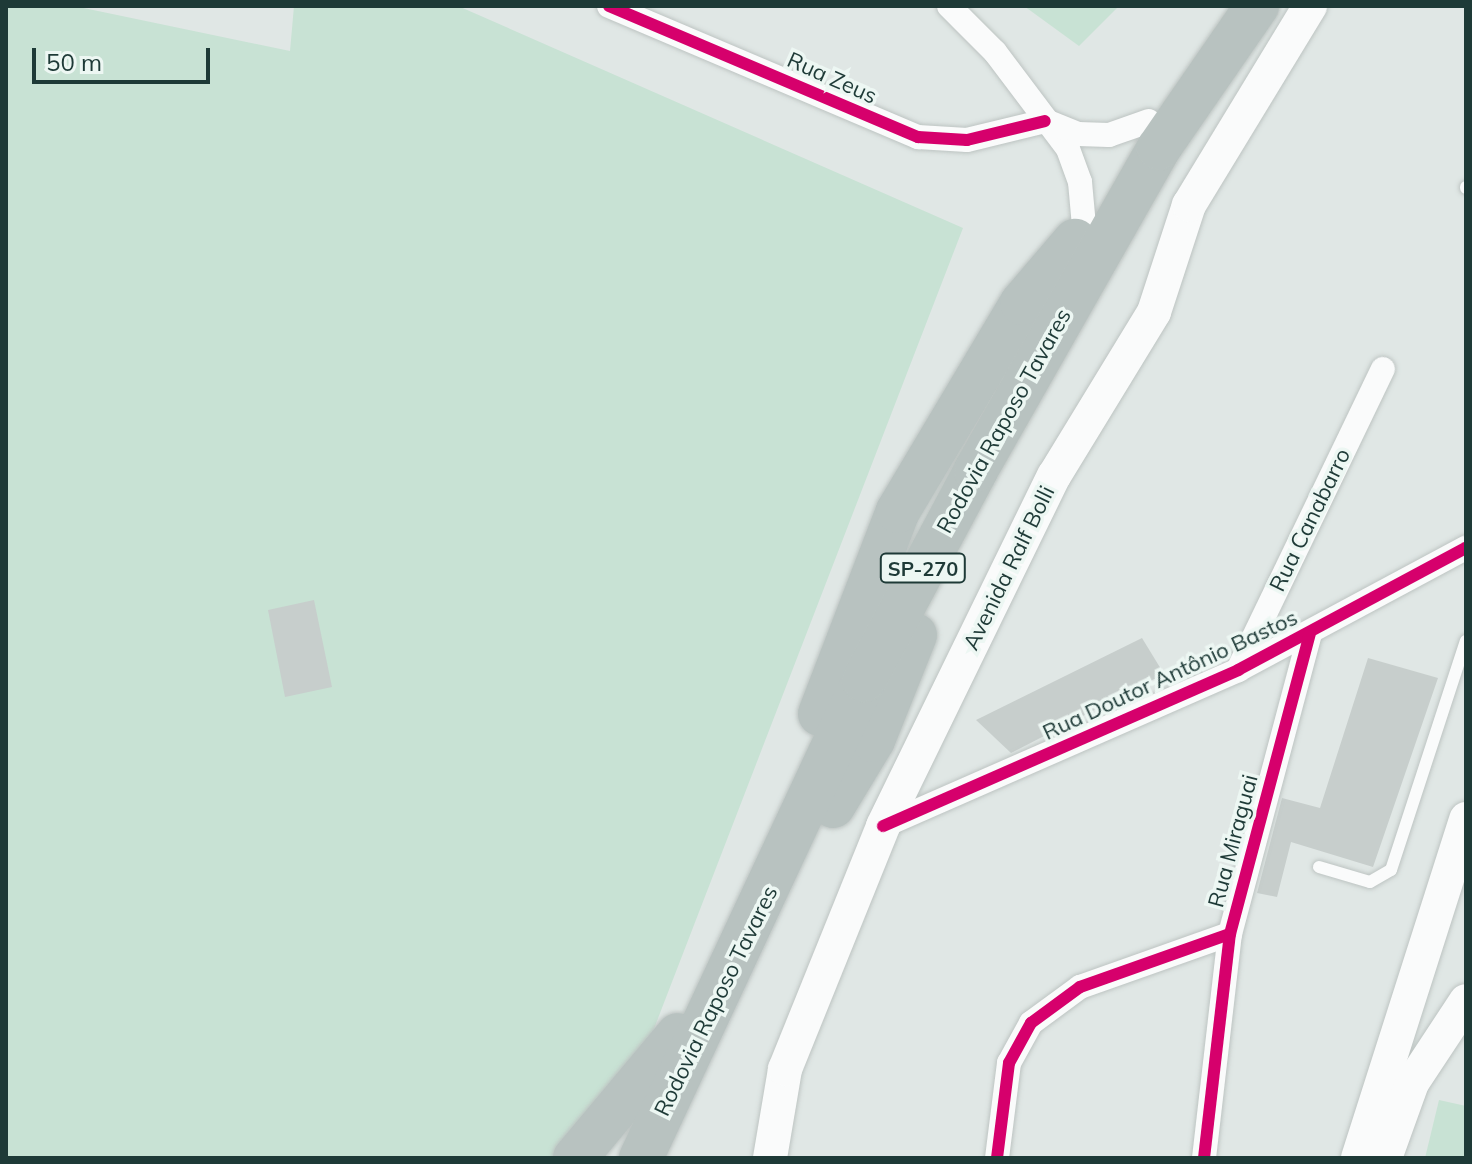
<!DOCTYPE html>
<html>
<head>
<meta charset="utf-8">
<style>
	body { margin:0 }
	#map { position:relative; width:1472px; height:1164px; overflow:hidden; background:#e0e7e5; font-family:Mulish,sans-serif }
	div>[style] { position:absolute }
	.green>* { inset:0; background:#c8e2d4 }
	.building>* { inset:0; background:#c7cecc }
	.roads { filter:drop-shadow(0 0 2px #bdc4c2) drop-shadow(0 0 2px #bdc4c2) }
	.service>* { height:12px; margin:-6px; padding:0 6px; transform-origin:6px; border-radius:6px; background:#fafbfb }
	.minor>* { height:24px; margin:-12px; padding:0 12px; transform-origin:12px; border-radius:12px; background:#fafbfb }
	.secondary>* { height:34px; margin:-17px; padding:0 17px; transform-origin:17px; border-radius:17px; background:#fafbfb }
	.motorway>* { height:44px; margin:-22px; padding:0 22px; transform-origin:22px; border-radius:22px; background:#b8c2c0 }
	.cycleway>* { height:12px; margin:-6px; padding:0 6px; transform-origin:6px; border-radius:6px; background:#d6006c }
	span { translate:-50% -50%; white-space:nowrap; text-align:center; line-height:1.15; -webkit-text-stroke:7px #edf7f3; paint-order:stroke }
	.shield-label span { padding:2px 6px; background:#edf7f3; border:2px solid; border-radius:6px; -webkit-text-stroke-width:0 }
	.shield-label { font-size:20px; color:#1e3a37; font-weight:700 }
	.street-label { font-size:22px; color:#1e3a37 }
	.frame { position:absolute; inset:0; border:8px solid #1e3a37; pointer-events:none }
	.scale { position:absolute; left:32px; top:48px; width:178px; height:36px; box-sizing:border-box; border:4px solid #1e3a37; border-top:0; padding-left:10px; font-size:24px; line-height:28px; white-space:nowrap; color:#1e3a37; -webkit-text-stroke:6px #edf7f3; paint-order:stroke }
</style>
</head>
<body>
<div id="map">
	<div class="green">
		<div style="clip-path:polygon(6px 6px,74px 6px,290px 51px,294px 6px,458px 6px,963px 228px,650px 1039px,565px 1158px,6px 1158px)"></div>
		<div style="clip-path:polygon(1024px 6px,1119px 6px,1079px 46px)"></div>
		<div style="clip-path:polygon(1439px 1100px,1466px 1106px,1466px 1158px,1425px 1158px)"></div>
	</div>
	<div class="building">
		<div style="clip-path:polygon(314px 600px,332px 687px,285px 697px,268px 610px)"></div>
		<div style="clip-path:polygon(1142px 638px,1164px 674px,1011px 753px,976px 720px)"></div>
		<div style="clip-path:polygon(1368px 658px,1438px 678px,1373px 867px,1291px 842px,1277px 897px,1257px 893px,1282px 798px,1320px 808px)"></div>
	</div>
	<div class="roads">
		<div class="service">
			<div style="left:1466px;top:188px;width:1px;rotate:-90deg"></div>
			<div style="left:1319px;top:867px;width:53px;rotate:16.4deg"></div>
			<div style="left:1370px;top:882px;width:24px;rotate:-30deg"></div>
			<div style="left:1391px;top:870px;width:241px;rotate:-71.9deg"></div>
		</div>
		<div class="minor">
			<div style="left:609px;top:6px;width:336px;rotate:23deg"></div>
			<div style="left:918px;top:137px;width:49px;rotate:3.5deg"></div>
			<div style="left:967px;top:140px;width:80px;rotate:-13.7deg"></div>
			<div style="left:949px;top:6px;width:65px;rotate:45deg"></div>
			<div style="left:995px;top:52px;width:121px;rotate:53deg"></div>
			<div style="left:1068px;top:149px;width:35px;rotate:70deg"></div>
			<div style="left:1080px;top:182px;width:44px;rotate:84.8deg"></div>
			<div style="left:1048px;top:122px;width:32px;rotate:22deg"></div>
			<div style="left:1078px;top:134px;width:31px;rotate:2deg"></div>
			<div style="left:1109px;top:135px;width:42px;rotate:-19.3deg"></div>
			<div style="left:1238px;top:670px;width:334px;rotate:-64.3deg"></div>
			<div style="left:883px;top:826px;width:388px;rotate:-23.7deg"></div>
			<div style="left:1238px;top:670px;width:259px;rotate:-28.2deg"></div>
			<div style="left:997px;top:1158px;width:96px;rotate:-82.8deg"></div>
			<div style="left:1009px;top:1063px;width:46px;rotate:-61.2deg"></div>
			<div style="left:1031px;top:1023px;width:61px;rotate:-36.3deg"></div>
			<div style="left:1080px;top:987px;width:159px;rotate:-19.5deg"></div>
			<div style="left:1204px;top:1158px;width:226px;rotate:-83.4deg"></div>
			<div style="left:1230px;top:934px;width:310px;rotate:-75.1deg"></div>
		</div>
		<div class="secondary">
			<div style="left:770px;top:1158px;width:90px;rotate:-80.4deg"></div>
			<div style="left:785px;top:1069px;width:262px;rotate:-68deg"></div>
			<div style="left:883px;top:826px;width:390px;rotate:-64deg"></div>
			<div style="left:1054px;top:476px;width:192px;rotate:-58.6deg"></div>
			<div style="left:1154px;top:312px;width:113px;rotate:-71.9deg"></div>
			<div style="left:1189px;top:205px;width:233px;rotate:-58.7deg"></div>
			<div style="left:1358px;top:1158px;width:356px;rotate:-72.3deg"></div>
			<div style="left:1385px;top:1158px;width:80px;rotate:-70.2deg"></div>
			<div style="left:1412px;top:1083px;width:98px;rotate:-56.6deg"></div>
		</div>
		<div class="motorway">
			<div style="left:820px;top:714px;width:217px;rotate:-69deg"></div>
			<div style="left:898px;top:511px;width:242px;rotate:-59.2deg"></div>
			<div style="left:1022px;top:303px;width:82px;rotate:-49.5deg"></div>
			<div style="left:833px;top:806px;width:77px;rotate:-58.8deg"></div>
			<div style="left:873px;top:740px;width:113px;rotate:-68.2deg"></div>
			<div style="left:575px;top:1158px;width:160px;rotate:-50.1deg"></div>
			<div style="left:641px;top:1158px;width:527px;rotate:-64.99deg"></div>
			<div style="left:864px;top:680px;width:238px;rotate:-61.9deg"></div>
			<div style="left:976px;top:470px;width:370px;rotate:-60.4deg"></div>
			<div style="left:1159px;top:148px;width:173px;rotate:-55.4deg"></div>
		</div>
	</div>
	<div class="cycleway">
		<div style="left:609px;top:6px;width:336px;rotate:23deg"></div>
		<div style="left:918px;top:137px;width:49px;rotate:3.5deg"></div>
		<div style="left:967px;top:140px;width:80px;rotate:-13.7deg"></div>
		<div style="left:883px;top:826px;width:388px;rotate:-23.7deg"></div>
		<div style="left:1238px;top:670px;width:259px;rotate:-28.2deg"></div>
		<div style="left:997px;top:1158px;width:96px;rotate:-82.8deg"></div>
		<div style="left:1009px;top:1063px;width:46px;rotate:-61.2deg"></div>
		<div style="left:1031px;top:1023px;width:61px;rotate:-36.3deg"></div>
		<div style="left:1080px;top:987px;width:159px;rotate:-19.5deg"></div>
		<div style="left:1204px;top:1158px;width:226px;rotate:-83.4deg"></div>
		<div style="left:1230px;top:934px;width:310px;rotate:-75.1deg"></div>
	</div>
	<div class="shield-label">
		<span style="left:923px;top:568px">SP-270</span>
	</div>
	<div class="street-label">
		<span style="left:832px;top:78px;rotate:24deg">Rua Zeus</span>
		<span style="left:1004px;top:421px;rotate:-61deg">Rodovia Raposo Tavares</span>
		<span style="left:1310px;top:520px;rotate:-64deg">Rua Canabarro</span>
		<span style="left:1009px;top:568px;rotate:-64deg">Avenida Ralf Bolli</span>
		<span style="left:1170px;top:675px;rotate:-25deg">Rua Doutor Antônio Bastos</span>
		<span style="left:1233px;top:841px;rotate:-75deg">Rua Miraguai</span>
		<span style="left:716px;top:1001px;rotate:-64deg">Rodovia Raposo Tavares</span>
	</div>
	<div class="frame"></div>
	<div class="scale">50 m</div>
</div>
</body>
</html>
